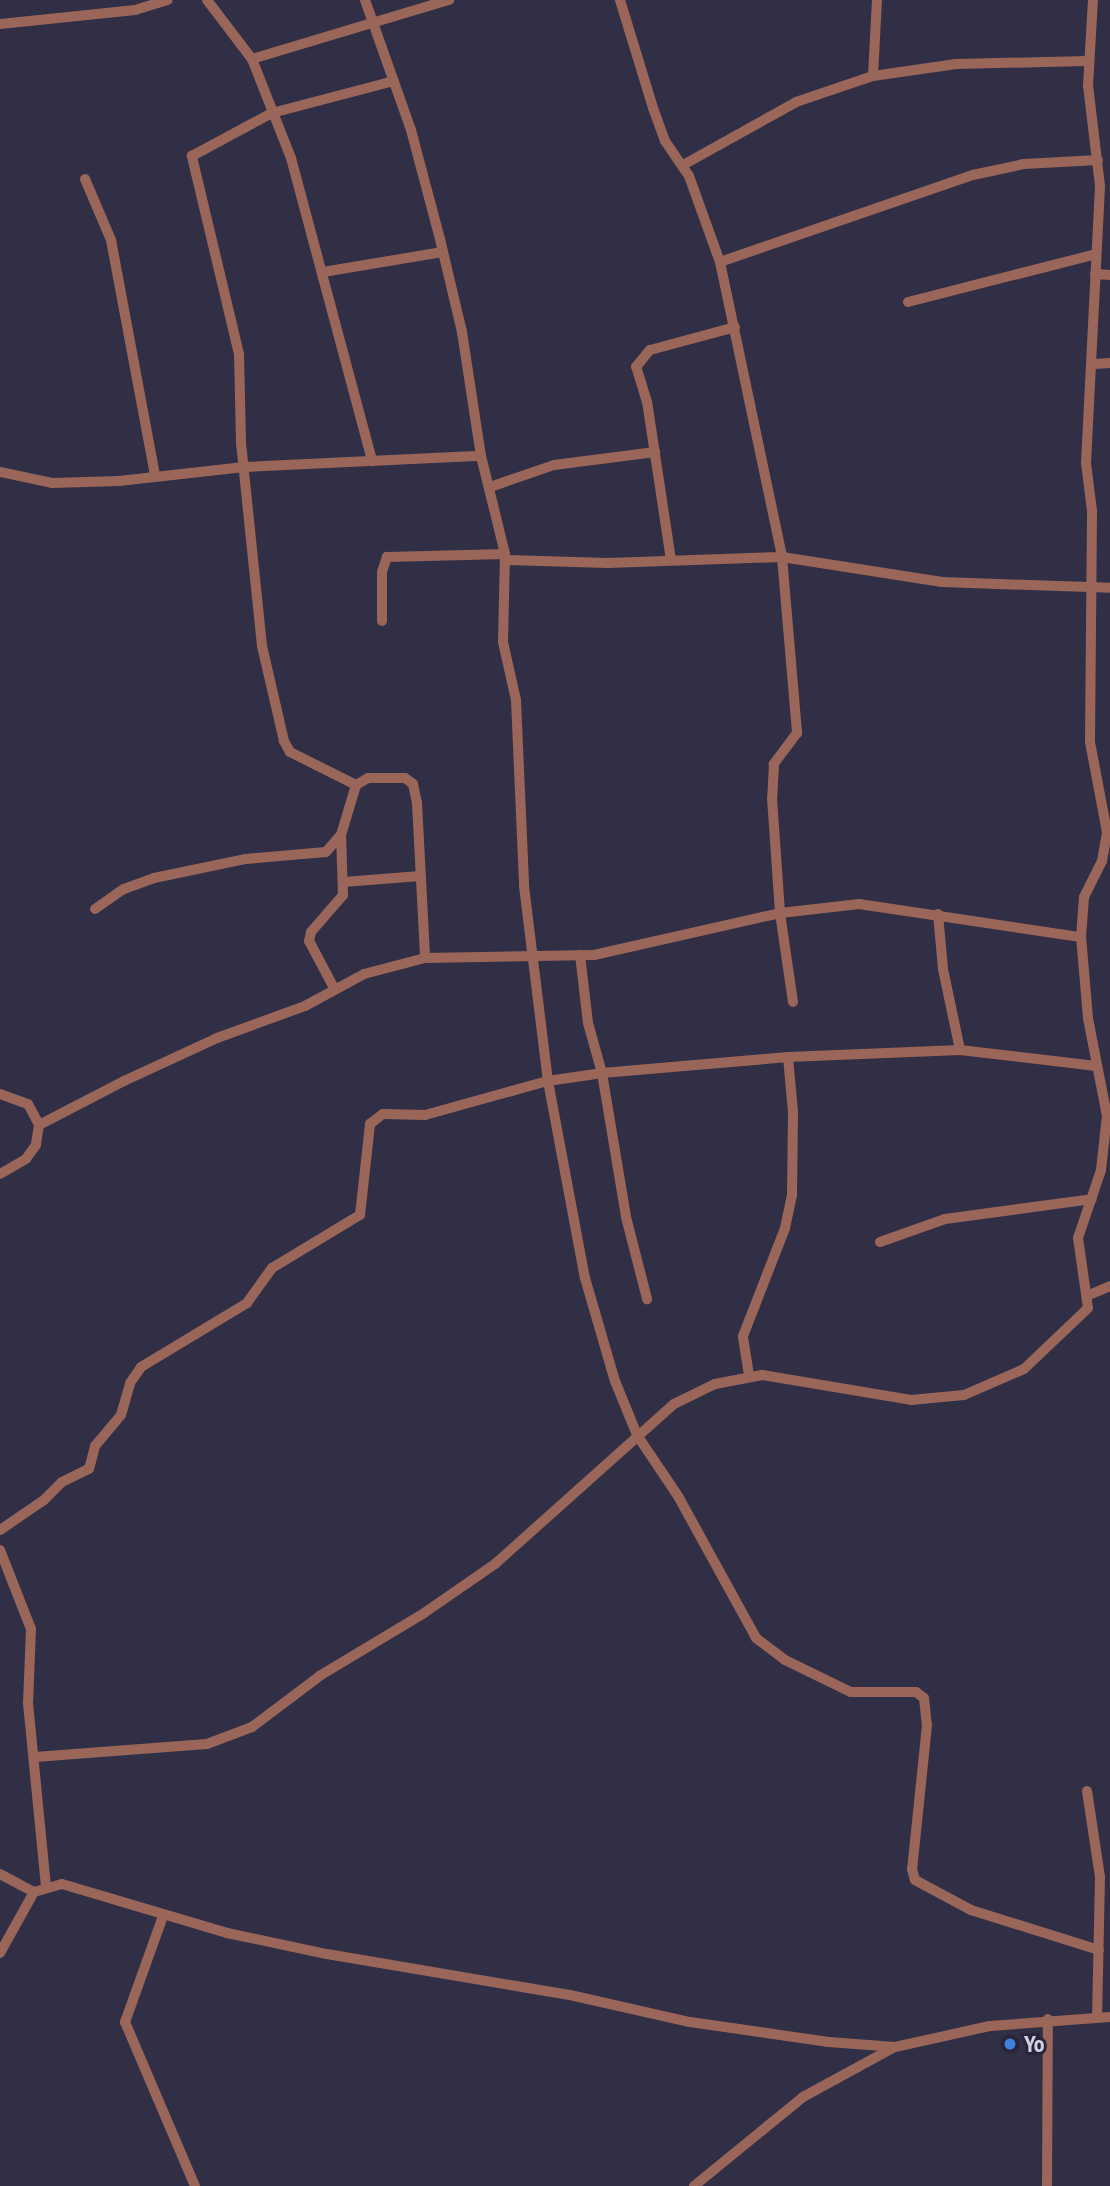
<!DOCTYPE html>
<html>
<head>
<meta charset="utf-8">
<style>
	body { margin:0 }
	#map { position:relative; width:1110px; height:2186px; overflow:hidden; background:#312f45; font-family:"PT Sans Narrow",sans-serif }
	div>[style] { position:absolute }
	.street>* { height:10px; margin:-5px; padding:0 5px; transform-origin:5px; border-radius:5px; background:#9a6659 }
	.dots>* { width:19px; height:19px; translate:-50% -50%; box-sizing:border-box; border:4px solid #27253b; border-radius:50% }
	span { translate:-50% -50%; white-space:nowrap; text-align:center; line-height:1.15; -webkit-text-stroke:6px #27253b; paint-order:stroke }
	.poi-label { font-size:24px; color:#d2d2e0; font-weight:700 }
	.left { translate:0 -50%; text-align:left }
</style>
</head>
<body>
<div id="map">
	<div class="street">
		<div style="left:207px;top:0;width:74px;rotate:52.7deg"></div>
		<div style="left:252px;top:59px;width:106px;rotate:68.5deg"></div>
		<div style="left:291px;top:158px;width:314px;rotate:75deg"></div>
		<div style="left:365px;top:0;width:138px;rotate:70.5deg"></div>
		<div style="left:411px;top:130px;width:113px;rotate:75.1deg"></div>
		<div style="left:440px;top:239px;width:96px;rotate:76.7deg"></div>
		<div style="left:462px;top:332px;width:125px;rotate:81.3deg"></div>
		<div style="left:481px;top:456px;width:101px;rotate:76.2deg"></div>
		<div style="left:505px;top:554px;width:88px;rotate:91.3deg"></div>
		<div style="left:503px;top:642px;width:59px;rotate:77.4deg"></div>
		<div style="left:516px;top:700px;width:186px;rotate:87.5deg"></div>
		<div style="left:524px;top:886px;width:196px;rotate:83deg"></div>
		<div style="left:548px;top:1081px;width:200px;rotate:79.4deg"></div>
		<div style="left:585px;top:1278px;width:107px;rotate:73.8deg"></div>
		<div style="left:615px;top:1381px;width:58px;rotate:67.8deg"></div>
		<div style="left:637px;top:1435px;width:73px;rotate:56.1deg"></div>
		<div style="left:678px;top:1496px;width:162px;rotate:61.2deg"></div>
		<div style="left:756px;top:1638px;width:36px;rotate:37deg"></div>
		<div style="left:785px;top:1660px;width:73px;rotate:25.9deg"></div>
		<div style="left:851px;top:1692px;width:65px"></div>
		<div style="left:916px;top:1692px;width:10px;rotate:37deg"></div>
		<div style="left:924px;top:1698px;width:27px;rotate:84deg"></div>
		<div style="left:927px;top:1725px;width:145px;rotate:95.9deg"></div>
		<div style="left:912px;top:1869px;width:11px;rotate:75deg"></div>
		<div style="left:915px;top:1880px;width:64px;rotate:28.2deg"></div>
		<div style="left:971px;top:1910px;width:134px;rotate:17.4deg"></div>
		<div style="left:620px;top:0;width:113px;rotate:73deg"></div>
		<div style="left:653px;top:108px;width:35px;rotate:70deg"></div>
		<div style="left:665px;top:141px;width:42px;rotate:55.6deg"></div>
		<div style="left:689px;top:176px;width:91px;rotate:70.2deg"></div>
		<div style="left:720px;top:262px;width:301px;rotate:78.1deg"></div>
		<div style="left:782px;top:557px;width:177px;rotate:85.1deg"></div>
		<div style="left:797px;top:733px;width:39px;rotate:127deg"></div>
		<div style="left:774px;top:764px;width:34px;rotate:93deg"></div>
		<div style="left:772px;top:798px;width:115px;rotate:86deg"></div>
		<div style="left:780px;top:913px;width:90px;rotate:81.7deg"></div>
		<div style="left:0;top:24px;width:136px;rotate:-5.9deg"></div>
		<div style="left:135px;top:10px;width:34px;rotate:-17deg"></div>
		<div style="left:252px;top:59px;width:206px;rotate:-16.7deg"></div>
		<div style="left:873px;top:76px;width:76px;rotate:-87deg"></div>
		<div style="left:683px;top:165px;width:129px;rotate:-29.1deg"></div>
		<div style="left:796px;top:102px;width:81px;rotate:-18.7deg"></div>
		<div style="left:873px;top:76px;width:84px;rotate:-8.2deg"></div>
		<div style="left:956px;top:64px;width:131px;rotate:-1.3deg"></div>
		<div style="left:85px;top:179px;width:66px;rotate:66.9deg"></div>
		<div style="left:111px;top:240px;width:239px;rotate:79.4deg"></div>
		<div style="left:720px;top:262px;width:268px;rotate:-19deg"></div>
		<div style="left:973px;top:175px;width:52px;rotate:-12.2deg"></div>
		<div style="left:1024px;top:164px;width:74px;rotate:-3.1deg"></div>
		<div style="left:323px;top:272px;width:121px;rotate:-9.5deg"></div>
		<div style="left:1095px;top:274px;width:15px;rotate:4deg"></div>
		<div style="left:908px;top:302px;width:194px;rotate:-14.3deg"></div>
		<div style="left:1094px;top:364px;width:16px;rotate:-4deg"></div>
		<div style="left:0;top:472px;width:53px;rotate:11.9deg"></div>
		<div style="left:52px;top:483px;width:67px;rotate:-1.7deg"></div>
		<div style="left:119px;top:481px;width:126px;rotate:-6.4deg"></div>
		<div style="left:244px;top:467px;width:237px;rotate:-2.7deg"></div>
		<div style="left:490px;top:487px;width:68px;rotate:-19deg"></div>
		<div style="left:554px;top:465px;width:102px;rotate:-7.3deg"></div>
		<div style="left:506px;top:560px;width:102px;rotate:1.7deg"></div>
		<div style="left:608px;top:563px;width:174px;rotate:-2deg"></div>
		<div style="left:782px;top:557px;width:162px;rotate:8.9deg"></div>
		<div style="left:942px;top:582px;width:168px;rotate:2deg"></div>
		<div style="left:671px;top:560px;width:160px;rotate:-98.6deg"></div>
		<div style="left:647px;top:402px;width:37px;rotate:-107deg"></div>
		<div style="left:636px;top:367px;width:22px;rotate:-51deg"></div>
		<div style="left:650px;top:350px;width:88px;rotate:-15.1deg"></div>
		<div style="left:382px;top:621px;width:49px;rotate:-90deg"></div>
		<div style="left:382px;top:572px;width:16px;rotate:-72deg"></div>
		<div style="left:387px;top:557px;width:118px;rotate:-1.5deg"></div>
		<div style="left:356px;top:785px;width:74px;rotate:-153.4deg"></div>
		<div style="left:290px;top:752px;width:13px;rotate:-119deg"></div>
		<div style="left:284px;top:741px;width:98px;rotate:-103deg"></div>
		<div style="left:262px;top:646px;width:205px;rotate:-95.9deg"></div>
		<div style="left:241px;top:442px;width:88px;rotate:-91.3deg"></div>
		<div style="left:239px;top:354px;width:204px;rotate:-103.4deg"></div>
		<div style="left:192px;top:156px;width:91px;rotate:-28.3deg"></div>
		<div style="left:272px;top:113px;width:126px;rotate:-14.7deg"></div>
		<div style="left:344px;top:882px;width:76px;rotate:-4.5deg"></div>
		<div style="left:95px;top:909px;width:35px;rotate:-35deg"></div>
		<div style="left:124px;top:889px;width:32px;rotate:-20deg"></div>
		<div style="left:154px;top:878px;width:94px;rotate:-11.7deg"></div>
		<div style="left:246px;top:859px;width:80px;rotate:-5deg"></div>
		<div style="left:326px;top:852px;width:23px;rotate:-49deg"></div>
		<div style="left:341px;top:835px;width:52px;rotate:-73.3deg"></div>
		<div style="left:356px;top:785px;width:14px;rotate:-30deg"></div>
		<div style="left:368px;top:778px;width:37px"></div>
		<div style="left:405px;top:778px;width:10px;rotate:37deg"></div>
		<div style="left:413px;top:784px;width:19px;rotate:78deg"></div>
		<div style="left:417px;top:803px;width:155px;rotate:87deg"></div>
		<div style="left:938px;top:914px;width:55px;rotate:84.8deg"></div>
		<div style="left:943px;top:969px;width:83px;rotate:78.1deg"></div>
		<div style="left:580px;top:955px;width:68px;rotate:83.3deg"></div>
		<div style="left:588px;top:1023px;width:52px;rotate:74.4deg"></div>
		<div style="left:602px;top:1073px;width:146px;rotate:80.5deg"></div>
		<div style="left:626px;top:1217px;width:85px;rotate:75.6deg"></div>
		<div style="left:334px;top:988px;width:53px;rotate:-118deg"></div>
		<div style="left:309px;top:941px;width:9px;rotate:-77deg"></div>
		<div style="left:311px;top:932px;width:49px;rotate:-49.1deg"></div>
		<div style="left:343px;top:895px;width:60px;rotate:-91.9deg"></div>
		<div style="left:0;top:1094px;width:30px;rotate:20deg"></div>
		<div style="left:28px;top:1104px;width:24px;rotate:62deg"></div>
		<div style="left:39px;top:1125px;width:20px;rotate:99deg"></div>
		<div style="left:36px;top:1145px;width:17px;rotate:126deg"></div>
		<div style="left:26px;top:1159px;width:30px;rotate:150deg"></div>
		<div style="left:39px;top:1125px;width:96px;rotate:-27.4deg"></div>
		<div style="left:124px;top:1081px;width:102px;rotate:-24.8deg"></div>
		<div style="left:217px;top:1038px;width:94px;rotate:-20deg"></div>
		<div style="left:305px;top:1006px;width:67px;rotate:-28.5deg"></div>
		<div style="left:364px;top:974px;width:63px;rotate:-14.7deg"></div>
		<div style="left:425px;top:958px;width:169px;rotate:-1deg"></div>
		<div style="left:594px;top:955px;width:191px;rotate:-12.7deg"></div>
		<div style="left:780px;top:913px;width:80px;rotate:-6.5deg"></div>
		<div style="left:859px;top:904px;width:224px;rotate:8.5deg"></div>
		<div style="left:880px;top:1242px;width:69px;rotate:-19.5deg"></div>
		<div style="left:945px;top:1219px;width:148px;rotate:-7.7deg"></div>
		<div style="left:1089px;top:1295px;width:23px;rotate:-23deg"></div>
		<div style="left:749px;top:1375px;width:39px;rotate:-99deg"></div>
		<div style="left:743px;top:1336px;width:116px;rotate:-68.7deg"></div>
		<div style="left:785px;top:1228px;width:34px;rotate:-78deg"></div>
		<div style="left:792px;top:1195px;width:83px;rotate:-89.3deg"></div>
		<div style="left:793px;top:1112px;width:55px;rotate:-95.2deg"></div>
		<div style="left:0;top:1530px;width:53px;rotate:-34.3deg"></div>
		<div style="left:44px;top:1500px;width:25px;rotate:-45deg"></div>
		<div style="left:62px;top:1482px;width:30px;rotate:-26deg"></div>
		<div style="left:89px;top:1469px;width:24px;rotate:-75deg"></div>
		<div style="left:95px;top:1446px;width:40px;rotate:-50deg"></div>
		<div style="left:121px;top:1415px;width:33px;rotate:-74deg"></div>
		<div style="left:130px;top:1383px;width:19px;rotate:-55deg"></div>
		<div style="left:141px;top:1367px;width:124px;rotate:-31.1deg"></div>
		<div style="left:247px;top:1303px;width:43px;rotate:-54.5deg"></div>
		<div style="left:272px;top:1268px;width:103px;rotate:-31.1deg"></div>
		<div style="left:360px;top:1215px;width:92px;rotate:-83.7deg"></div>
		<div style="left:370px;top:1124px;width:16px;rotate:-38deg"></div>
		<div style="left:383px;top:1114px;width:42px;rotate:1.4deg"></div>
		<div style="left:425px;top:1115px;width:128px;rotate:-15.5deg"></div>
		<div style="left:548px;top:1081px;width:55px;rotate:-8.4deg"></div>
		<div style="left:602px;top:1073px;width:187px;rotate:-4.9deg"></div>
		<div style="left:788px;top:1057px;width:172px;rotate:-2.3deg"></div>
		<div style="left:960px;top:1050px;width:137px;rotate:6.7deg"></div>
		<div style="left:0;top:1550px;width:85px;rotate:68.6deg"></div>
		<div style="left:31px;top:1629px;width:74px;rotate:92.3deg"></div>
		<div style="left:28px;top:1703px;width:184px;rotate:84.4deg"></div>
		<div style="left:35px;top:1757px;width:172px;rotate:-4.3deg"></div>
		<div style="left:207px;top:1744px;width:48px;rotate:-20.7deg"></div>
		<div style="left:252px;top:1727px;width:86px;rotate:-37deg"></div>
		<div style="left:321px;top:1675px;width:120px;rotate:-31deg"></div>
		<div style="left:424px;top:1613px;width:86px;rotate:-34.6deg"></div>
		<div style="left:495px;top:1564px;width:240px;rotate:-41.8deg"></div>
		<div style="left:674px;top:1404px;width:46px;rotate:-26deg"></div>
		<div style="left:715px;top:1384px;width:48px;rotate:-10.8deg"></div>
		<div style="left:762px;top:1375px;width:151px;rotate:9.5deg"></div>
		<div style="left:911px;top:1400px;width:53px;rotate:-5.4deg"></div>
		<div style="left:964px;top:1395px;width:65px;rotate:-23.4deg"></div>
		<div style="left:1024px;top:1369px;width:88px;rotate:-43.6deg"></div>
		<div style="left:1088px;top:1308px;width:71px;rotate:-98.1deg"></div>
		<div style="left:1078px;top:1238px;width:72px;rotate:-71.3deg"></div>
		<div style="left:1101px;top:1170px;width:54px;rotate:-83.7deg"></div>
		<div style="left:1107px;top:1116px;width:100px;rotate:-101deg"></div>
		<div style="left:1088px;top:1018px;width:81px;rotate:-94.9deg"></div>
		<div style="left:1081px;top:937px;width:40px;rotate:-85.7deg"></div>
		<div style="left:1084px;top:897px;width:40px;rotate:-63.4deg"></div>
		<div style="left:1102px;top:861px;width:29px;rotate:-80deg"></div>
		<div style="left:1107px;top:832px;width:92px;rotate:-100.7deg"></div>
		<div style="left:1090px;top:742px;width:231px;rotate:-89.5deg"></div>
		<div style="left:1092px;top:511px;width:48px;rotate:-97.1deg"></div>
		<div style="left:1086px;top:463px;width:277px;rotate:-87.1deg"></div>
		<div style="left:1100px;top:186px;width:101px;rotate:-96.8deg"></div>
		<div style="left:1088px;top:86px;width:86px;rotate:-86.7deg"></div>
		<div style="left:1087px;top:1791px;width:87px;rotate:81.4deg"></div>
		<div style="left:1100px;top:1877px;width:140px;rotate:91.2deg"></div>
		<div style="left:0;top:1874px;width:38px;rotate:28deg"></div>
		<div style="left:163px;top:1916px;width:113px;rotate:109.7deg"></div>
		<div style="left:125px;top:2022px;width:178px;rotate:66.9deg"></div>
		<div style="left:0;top:1953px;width:70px;rotate:-60.9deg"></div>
		<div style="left:34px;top:1892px;width:29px;rotate:-16deg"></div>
		<div style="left:62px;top:1884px;width:172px;rotate:16.5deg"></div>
		<div style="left:227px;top:1933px;width:102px;rotate:11.9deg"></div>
		<div style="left:327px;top:1954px;width:246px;rotate:9.6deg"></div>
		<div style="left:570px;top:1995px;width:123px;rotate:12.7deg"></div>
		<div style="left:690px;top:2022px;width:140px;rotate:8.2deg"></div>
		<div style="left:829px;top:2042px;width:66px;rotate:4.3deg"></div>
		<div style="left:895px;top:2047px;width:97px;rotate:-12.5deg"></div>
		<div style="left:990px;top:2026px;width:120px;rotate:-4.3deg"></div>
		<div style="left:694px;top:2186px;width:141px;rotate:-39.2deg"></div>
		<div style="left:803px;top:2097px;width:102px;rotate:-28.6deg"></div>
		<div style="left:1047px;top:2186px;width:167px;rotate:-89.7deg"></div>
	</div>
	<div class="dots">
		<div style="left:1010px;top:2044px;background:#3f7fe0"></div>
	</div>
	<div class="poi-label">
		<span class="left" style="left:1024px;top:2044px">Yo</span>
	</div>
</div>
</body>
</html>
